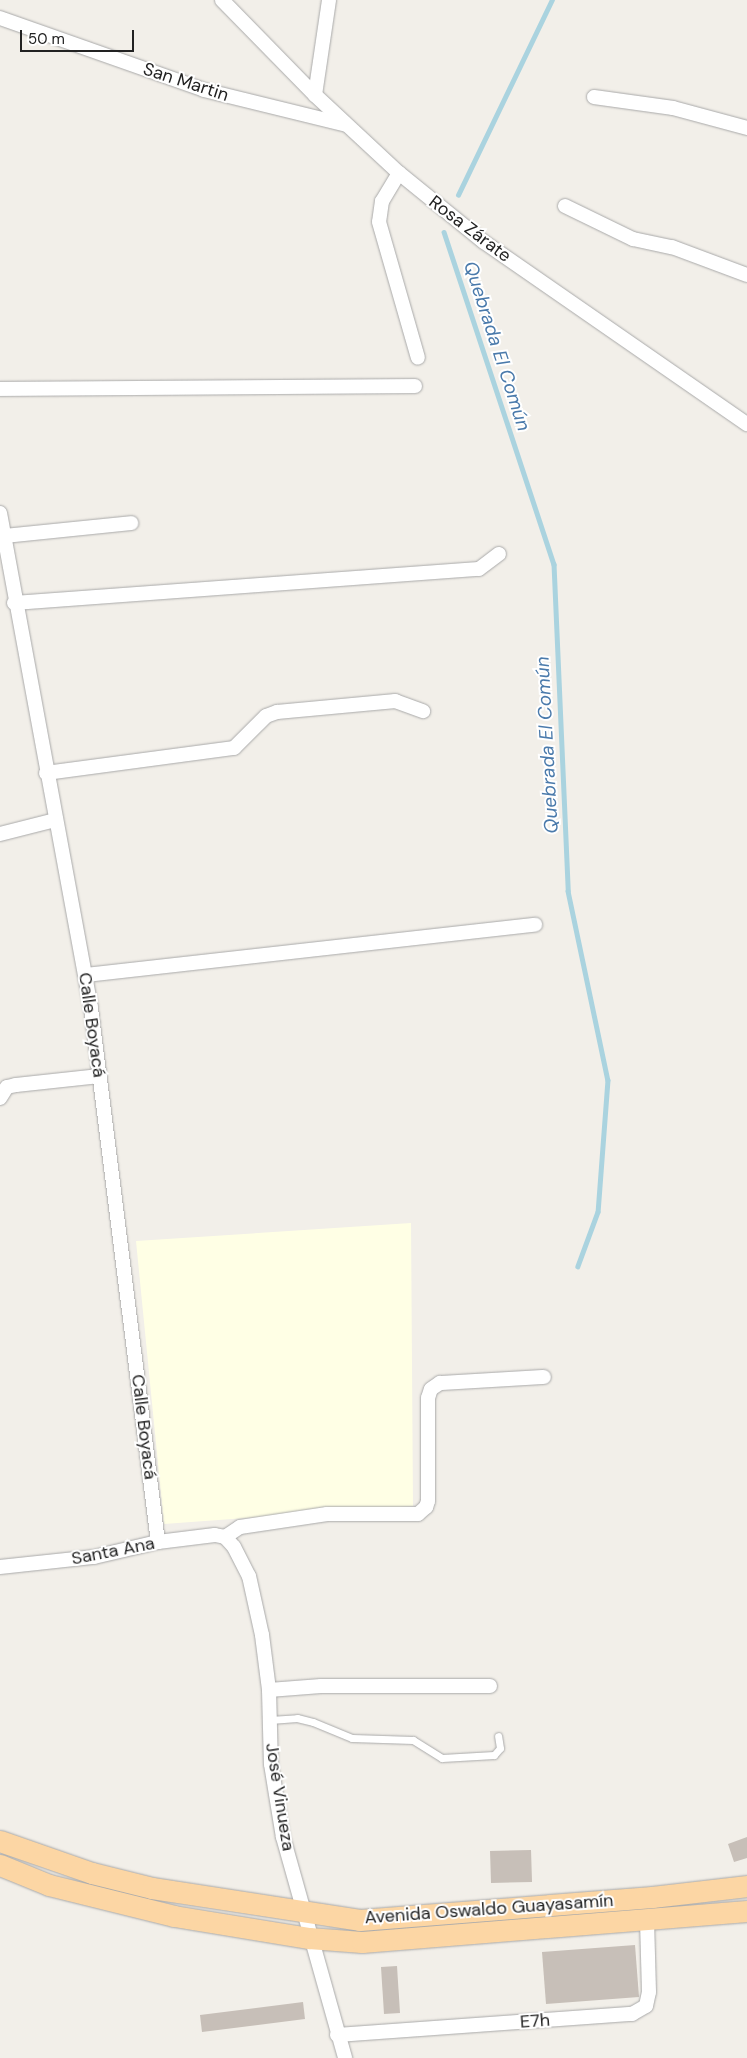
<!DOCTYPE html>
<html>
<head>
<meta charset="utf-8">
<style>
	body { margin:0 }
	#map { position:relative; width:747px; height:2058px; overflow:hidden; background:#f2efe9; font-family:"DM Sans",sans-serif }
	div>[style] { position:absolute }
	.education>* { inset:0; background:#ffffe5 }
	.stream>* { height:4.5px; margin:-2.25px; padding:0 2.25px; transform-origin:2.25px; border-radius:2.25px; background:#aad3df }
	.building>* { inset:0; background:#c7bfb8 }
	.roads { filter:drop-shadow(0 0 1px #a9a9a9) drop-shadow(0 0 1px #a9a9a9) }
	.lane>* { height:7px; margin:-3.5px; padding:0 3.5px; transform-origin:3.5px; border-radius:3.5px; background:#fff }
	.street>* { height:14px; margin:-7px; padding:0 7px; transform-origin:7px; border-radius:7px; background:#fff }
	.primary>* { height:21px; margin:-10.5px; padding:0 10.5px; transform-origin:10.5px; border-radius:10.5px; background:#fcd6a4 }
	span { translate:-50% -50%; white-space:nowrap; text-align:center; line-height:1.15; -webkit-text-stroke:4px #fff; paint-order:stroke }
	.street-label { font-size:18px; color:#222 }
	.water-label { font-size:19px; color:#4a7aab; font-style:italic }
	.scale { position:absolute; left:20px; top:30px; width:114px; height:22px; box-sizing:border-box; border:2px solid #222; border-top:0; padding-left:6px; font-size:15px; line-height:18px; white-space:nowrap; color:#222; -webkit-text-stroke:4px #fff; paint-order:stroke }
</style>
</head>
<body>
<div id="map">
	<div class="education">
		<div style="clip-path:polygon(411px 1223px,413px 1506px,164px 1524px,136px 1241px)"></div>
	</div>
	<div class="stream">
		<div style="left:458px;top:195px;width:216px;rotate:-64.3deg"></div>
		<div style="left:444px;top:232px;width:350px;rotate:71.7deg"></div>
		<div style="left:554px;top:564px;width:327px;rotate:87.5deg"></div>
		<div style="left:568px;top:891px;width:193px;rotate:78.1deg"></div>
		<div style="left:608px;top:1080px;width:132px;rotate:94.3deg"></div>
		<div style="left:598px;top:1212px;width:58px;rotate:110.3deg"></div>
	</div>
	<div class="building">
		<div style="clip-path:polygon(747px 1837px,747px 1858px,734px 1862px,728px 1844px)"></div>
		<div style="clip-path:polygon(531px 1850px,532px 1882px,491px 1883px,490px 1851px)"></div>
		<div style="clip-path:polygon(635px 1945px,639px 1997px,546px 2004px,542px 1952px)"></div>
		<div style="clip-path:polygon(397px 1966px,400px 2013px,384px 2014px,381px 1967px)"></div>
		<div style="clip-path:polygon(303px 2002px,305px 2019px,202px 2032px,200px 2015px)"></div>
	</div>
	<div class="roads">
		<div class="lane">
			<div style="left:270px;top:1720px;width:27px;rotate:-4deg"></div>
			<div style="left:297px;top:1718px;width:16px;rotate:14deg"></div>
			<div style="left:313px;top:1722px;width:42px;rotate:22.3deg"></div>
			<div style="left:352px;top:1738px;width:61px;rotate:1.9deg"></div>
			<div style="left:413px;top:1740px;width:34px;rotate:32deg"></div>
			<div style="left:442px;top:1758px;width:52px;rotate:-3.3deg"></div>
			<div style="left:494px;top:1755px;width:9px;rotate:-49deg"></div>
			<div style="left:500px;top:1748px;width:12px;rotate:-99deg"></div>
		</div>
		<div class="street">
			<div style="left:222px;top:0;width:133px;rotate:45.6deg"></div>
			<div style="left:315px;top:95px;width:115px;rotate:42.9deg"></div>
			<div style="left:399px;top:173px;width:109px;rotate:39.1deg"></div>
			<div style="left:484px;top:242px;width:320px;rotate:34.7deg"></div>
			<div style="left:0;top:18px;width:216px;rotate:19.4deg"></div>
			<div style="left:204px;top:90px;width:146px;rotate:13.8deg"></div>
			<div style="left:315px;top:95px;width:96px;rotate:-81.6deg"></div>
			<div style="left:594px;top:97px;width:80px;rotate:7.9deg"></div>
			<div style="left:673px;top:108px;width:77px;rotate:15.1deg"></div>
			<div style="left:399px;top:173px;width:33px;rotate:121deg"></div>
			<div style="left:382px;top:201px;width:21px;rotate:98deg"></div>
			<div style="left:379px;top:222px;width:141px;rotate:74deg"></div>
			<div style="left:565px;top:206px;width:76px;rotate:25.9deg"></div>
			<div style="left:633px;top:239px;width:40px;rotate:12deg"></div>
			<div style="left:672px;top:247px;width:80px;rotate:20.5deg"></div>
			<div style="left:0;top:389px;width:415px;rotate:-0.4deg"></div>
			<div style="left:0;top:513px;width:503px;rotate:79.58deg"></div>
			<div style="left:91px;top:1008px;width:538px;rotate:82.85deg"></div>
			<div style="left:4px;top:536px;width:128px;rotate:-5.8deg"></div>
			<div style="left:14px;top:603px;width:466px;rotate:-4.2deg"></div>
			<div style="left:479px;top:569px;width:25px;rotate:-37deg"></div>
			<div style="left:46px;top:773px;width:190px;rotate:-7.6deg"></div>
			<div style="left:234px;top:748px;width:45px;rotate:-45deg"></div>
			<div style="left:266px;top:716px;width:12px;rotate:-20deg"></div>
			<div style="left:277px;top:712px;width:119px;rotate:-5.3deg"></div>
			<div style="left:395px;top:701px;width:30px;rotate:20deg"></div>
			<div style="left:0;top:834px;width:57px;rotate:-14.3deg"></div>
			<div style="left:86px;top:975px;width:452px;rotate:-6.4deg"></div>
			<div style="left:0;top:1098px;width:13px;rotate:-58deg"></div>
			<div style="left:7px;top:1087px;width:9px;rotate:-13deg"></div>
			<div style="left:16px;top:1085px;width:84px;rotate:-6.1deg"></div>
			<div style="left:225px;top:1537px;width:18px;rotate:-34deg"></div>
			<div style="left:240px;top:1527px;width:88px;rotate:-8.5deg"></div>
			<div style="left:327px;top:1514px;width:91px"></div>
			<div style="left:418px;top:1514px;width:11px;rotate:-41deg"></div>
			<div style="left:426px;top:1507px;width:6px;rotate:-72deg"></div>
			<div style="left:428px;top:1501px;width:103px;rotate:-90deg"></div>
			<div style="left:428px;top:1398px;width:9px;rotate:-72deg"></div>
			<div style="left:431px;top:1389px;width:11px;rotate:-34deg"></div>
			<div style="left:440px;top:1383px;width:104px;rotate:-3.3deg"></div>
			<div style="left:0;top:1567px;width:95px;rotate:-6.1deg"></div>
			<div style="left:94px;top:1557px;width:66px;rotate:-13.2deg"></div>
			<div style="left:158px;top:1542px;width:57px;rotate:-7deg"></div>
			<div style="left:215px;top:1535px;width:10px;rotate:11deg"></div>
			<div style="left:225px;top:1537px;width:13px;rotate:48deg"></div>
			<div style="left:234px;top:1547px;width:33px;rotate:63deg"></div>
			<div style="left:249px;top:1576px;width:60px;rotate:77.6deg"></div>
			<div style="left:262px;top:1635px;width:55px;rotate:82.7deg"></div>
			<div style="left:269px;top:1690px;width:74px;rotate:88.5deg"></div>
			<div style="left:271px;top:1764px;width:74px;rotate:80.7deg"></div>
			<div style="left:283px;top:1837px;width:230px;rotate:74.3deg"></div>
			<div style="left:269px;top:1690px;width:52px;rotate:-4.4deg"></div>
			<div style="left:321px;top:1686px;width:169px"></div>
			<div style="left:337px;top:2035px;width:296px;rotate:-4.1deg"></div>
			<div style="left:632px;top:2014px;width:16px;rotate:-30deg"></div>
			<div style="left:646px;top:2006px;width:14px;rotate:-78deg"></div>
			<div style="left:649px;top:1992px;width:71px;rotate:-91.6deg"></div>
		</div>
		<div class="primary">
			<div style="left:0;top:1841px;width:97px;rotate:19.2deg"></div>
			<div style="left:92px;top:1873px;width:62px;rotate:14deg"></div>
			<div style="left:152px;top:1888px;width:210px;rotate:8.7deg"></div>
			<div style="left:360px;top:1920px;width:293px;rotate:-4.5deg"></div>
			<div style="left:652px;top:1897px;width:96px;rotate:-6.6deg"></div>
			<div style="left:0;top:1865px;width:53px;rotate:22.2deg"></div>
			<div style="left:49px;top:1885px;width:129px;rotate:13.9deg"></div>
			<div style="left:174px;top:1916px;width:137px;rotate:9.3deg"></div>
			<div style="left:309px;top:1938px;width:53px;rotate:4.3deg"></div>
			<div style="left:362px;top:1942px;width:386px;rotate:-4.6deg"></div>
		</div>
	</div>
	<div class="street-label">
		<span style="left:186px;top:82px;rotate:18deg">San Martin</span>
		<span style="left:470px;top:229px;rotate:37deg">Rosa Zárate</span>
		<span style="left:92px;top:1025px;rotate:82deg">Calle Boyacá</span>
		<span style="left:144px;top:1427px;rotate:83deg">Calle Boyacá</span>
		<span style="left:113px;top:1551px;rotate:-11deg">Santa Ana</span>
		<span style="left:280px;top:1797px;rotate:81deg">José Vinueza</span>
		<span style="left:489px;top:1909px;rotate:-4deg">Avenida Oswaldo Guayasamín</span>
		<span style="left:535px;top:2021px;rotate:-4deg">E7h</span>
	</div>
	<div class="water-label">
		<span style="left:497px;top:346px;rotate:72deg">Quebrada El Común</span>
		<span style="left:547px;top:745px;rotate:-93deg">Quebrada El Común</span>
	</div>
	<div class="scale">50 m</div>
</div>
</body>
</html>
